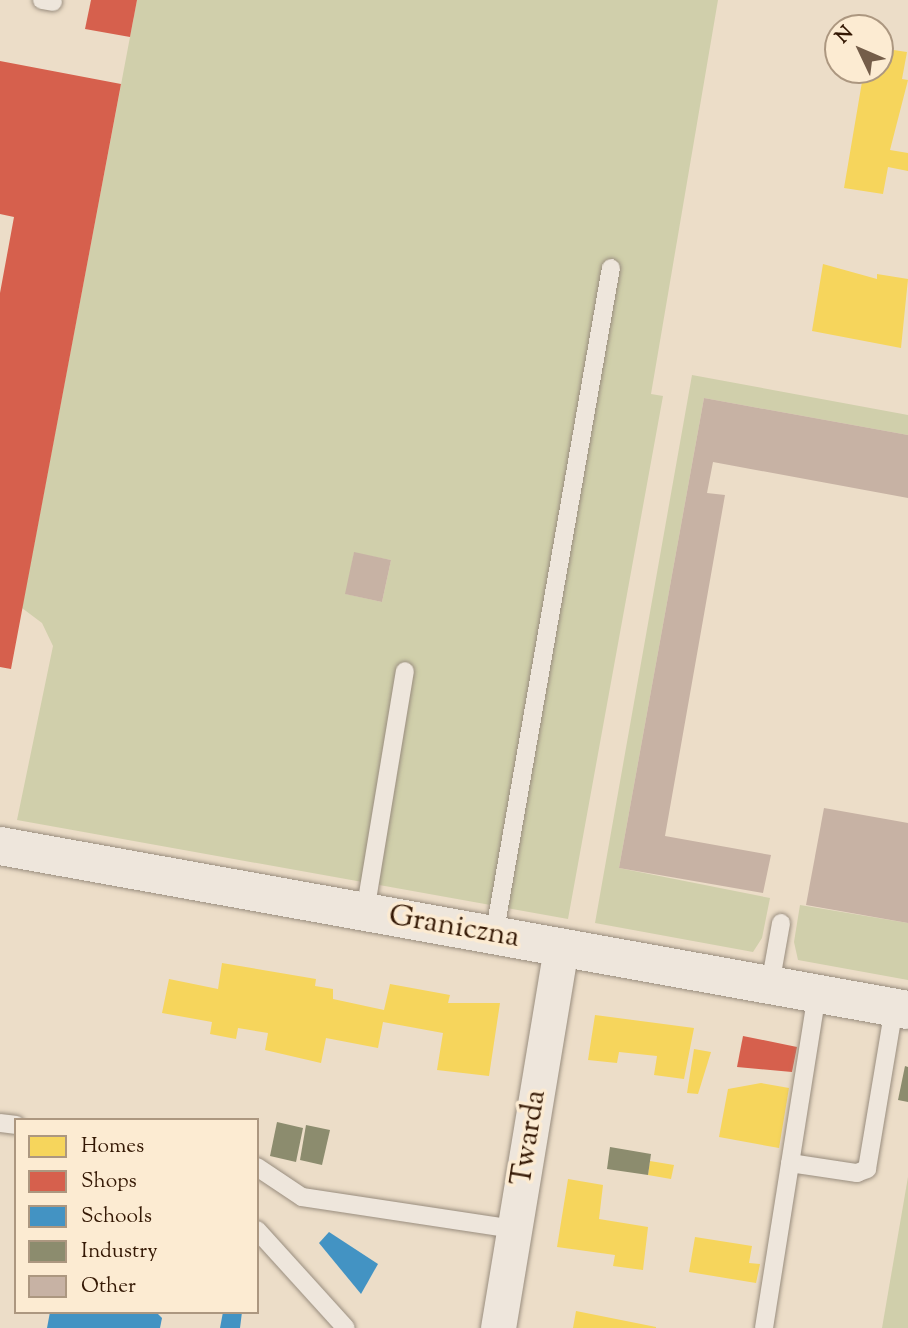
<!DOCTYPE html>
<html>
<head>
<meta charset="utf-8">
<style>
	body { margin:0 }
	#map { position:relative; width:908px; height:1328px; overflow:hidden; background:#ecddc8; font-family:"Sorts Mill Goudy",serif }
	div>[style] { position:absolute }
	.green>* { inset:0; background:#d0cfab }
	.homes>* { inset:0; background:#f6d55c }
	.shops>* { inset:0; background:#d6604d }
	.schools>* { inset:0; background:#4393c3 }
	.industry>* { inset:0; background:#8c8c6e }
	.building>* { inset:0; background:#c7b2a4 }
	.roads { filter:drop-shadow(0 0 2px #998d7e) drop-shadow(0 0 2px #998d7e) }
	.lane>* { height:18px; margin:-9px; padding:0 9px; transform-origin:9px; border-radius:9px; background:#eee6dc }
	.street>* { height:35px; margin:-17.5px; padding:0 17.5px; transform-origin:17.5px; border-radius:17.5px; background:#eee6dc }
	.secondary>* { height:38px; margin:-19px; padding:0 19px; transform-origin:19px; border-radius:19px; background:#eee6dc }
	span { translate:-50% -50%; white-space:nowrap; text-align:center; line-height:1.15; -webkit-text-stroke:7px #fcebd2; paint-order:stroke }
	.street-label { font-size:30px; color:#341804 }
	.legend { position:absolute; left:14px; top:1118px; width:245px; height:196px; box-sizing:border-box; background:#fcebd2; border:2px solid #ac9780; margin:0; padding:9px 12px; list-style:none; font-size:21px; color:#341804 }
	.legend li { display:flex; align-items:center; gap:14px; height:35px }
	.legend b { width:35px; border:2px solid #ac9780 }
	.north { position:absolute; left:824px; top:14px; width:70px; height:70px; box-sizing:border-box; background:#fcebd2; border:2px solid #ac9780; border-radius:50%; rotate:314deg; font-size:19px; font-weight:700; line-height:28px; text-align:center; color:#341804 }
	.north::after { content:''; display:block; margin:auto; width:24px; height:32px; background:#745d49; clip-path:polygon(50% 0,100% 100%,50% 72%,0 100%) }
</style>
</head>
<body>
<div id="map">
	<div class="green">
		<div style="clip-path:polygon(evenodd,137px 0,718px 0,651px 394px,663px 396px,568px 919px,17px 820px,53px 646px,42px 623px,22px 608px,137px 0,354px 553px,391px 560px,382px 602px,346px 594px,354px 553px)"></div>
		<div style="clip-path:polygon(692px 375px,908px 415px,908px 435px,704px 398px,619px 868px,770px 898px,762px 938px,753px 952px,595px 923px)"></div>
		<div style="clip-path:polygon(800px 905px,908px 923px,908px 980px,798px 960px,794px 942px)"></div>
		<div style="clip-path:polygon(908px 1177px,908px 1328px,882px 1328px)"></div>
	</div>
	<div class="homes">
		<div style="clip-path:polygon(880px 48px,907px 52px,902px 79px,908px 80px,890px 150px,908px 153px,908px 171px,888px 167px,883px 194px,844px 188px,864px 70px,880px 70px)"></div>
		<div style="clip-path:polygon(823px 264px,877px 279px,877px 274px,908px 279px,901px 348px,812px 331px)"></div>
		<div style="clip-path:polygon(222px 963px,316px 979px,315px 986px,333px 989px,333px 999px,384px 1010px,390px 984px,450px 995px,448px 1003px,500px 1003px,489px 1076px,437px 1070px,443px 1033px,383px 1022px,378px 1048px,326px 1038px,321px 1063px,265px 1050px,268px 1033px,238px 1028px,236px 1039px,210px 1034px,212px 1022px,162px 1013px,169px 979px,218px 989px)"></div>
		<div style="clip-path:polygon(595px 1015px,694px 1028px,684px 1079px,654px 1075px,657px 1056px,619px 1052px,617px 1063px,588px 1060px)"></div>
		<div style="clip-path:polygon(694px 1049px,711px 1052px,698px 1094px,687px 1093px)"></div>
		<div style="clip-path:polygon(761px 1083px,789px 1088px,779px 1148px,719px 1137px,728px 1089px)"></div>
		<div style="clip-path:polygon(650px 1161px,674px 1165px,671px 1179px,648px 1175px)"></div>
		<div style="clip-path:polygon(568px 1179px,603px 1185px,599px 1219px,648px 1227px,643px 1270px,613px 1266px,615px 1255px,557px 1247px)"></div>
		<div style="clip-path:polygon(695px 1237px,752px 1246px,749px 1263px,760px 1264px,756px 1283px,689px 1272px)"></div>
		<div style="clip-path:polygon(576px 1311px,656px 1327px,656px 1328px,573px 1328px)"></div>
	</div>
	<div class="shops">
		<div style="clip-path:polygon(91px 0,137px 0,130px 37px,85px 29px)"></div>
		<div style="clip-path:polygon(0 61px,121px 84px,11px 669px,0 667px,0 293px,14px 217px,0 214px)"></div>
		<div style="clip-path:polygon(743px 1036px,797px 1047px,792px 1072px,737px 1067px)"></div>
	</div>
	<div class="schools">
		<div style="clip-path:polygon(329px 1232px,378px 1264px,361px 1294px,319px 1243px)"></div>
		<div style="clip-path:polygon(50px 1312px,156px 1312px,162px 1318px,160px 1328px,47px 1328px)"></div>
		<div style="clip-path:polygon(223px 1312px,242px 1312px,240px 1328px,220px 1328px)"></div>
	</div>
	<div class="industry">
		<div style="clip-path:polygon(905px 1066px,908px 1067px,908px 1102px,898px 1100px)"></div>
		<div style="clip-path:polygon(277px 1122px,303px 1128px,296px 1162px,270px 1156px)"></div>
		<div style="clip-path:polygon(306px 1125px,330px 1130px,322px 1165px,300px 1160px)"></div>
		<div style="clip-path:polygon(610px 1147px,651px 1154px,648px 1175px,607px 1169px)"></div>
	</div>
	<div class="building">
		<div style="clip-path:polygon(704px 398px,908px 435px,908px 498px,713px 462px,707px 493px,725px 495px,665px 836px,771px 855px,763px 893px,619px 868px)"></div>
		<div style="clip-path:polygon(354px 552px,391px 560px,382px 602px,345px 594px)"></div>
		<div style="clip-path:polygon(824px 808px,908px 823px,908px 923px,806px 905px)"></div>
	</div>
	<div class="roads">
		<div class="lane">
			<div style="left:42px;top:0;width:11px;rotate:10deg"></div>
			<div style="left:365px;top:912px;width:244px;rotate:-80.6deg"></div>
			<div style="left:494px;top:936px;width:678px;rotate:-80.07deg"></div>
			<div style="left:770px;top:985px;width:63px;rotate:-79.9deg"></div>
			<div style="left:0;top:1123px;width:16px;rotate:7deg"></div>
			<div style="left:790px;top:1163px;width:68px;rotate:8.5deg"></div>
			<div style="left:857px;top:1173px;width:11px;rotate:-22deg"></div>
			<div style="left:867px;top:1169px;width:164px;rotate:-80.5deg"></div>
			<div style="left:257px;top:1167px;width:54px;rotate:33.7deg"></div>
			<div style="left:302px;top:1197px;width:214px;rotate:8.6deg"></div>
			<div style="left:257px;top:1230px;width:132px;rotate:47.8deg"></div>
			<div style="left:764px;top:1328px;width:338px;rotate:-81deg"></div>
		</div>
		<div class="street">
			<div style="left:498px;top:1328px;width:385px;rotate:-80.6deg"></div>
		</div>
		<div class="secondary">
			<div style="left:0;top:846px;width:923px;rotate:10.24deg"></div>
		</div>
	</div>
	<div class="street-label">
		<span style="left:454px;top:928px;rotate:10deg">Graniczna</span>
		<span style="left:530px;top:1138px;rotate:-81deg">Twarda</span>
	</div>
	<ul class="legend">
	<li><b style="height:19px;background:#f6d55c"></b>Homes</li>
	<li><b style="height:19px;background:#d6604d"></b>Shops</li>
	<li><b style="height:19px;background:#4393c3"></b>Schools</li>
	<li><b style="height:19px;background:#8c8c6e"></b>Industry</li>
	<li><b style="height:19px;background:#c7b2a4"></b>Other</li>
	</ul>
	<div class="north">N</div>
</div>
</body>
</html>
